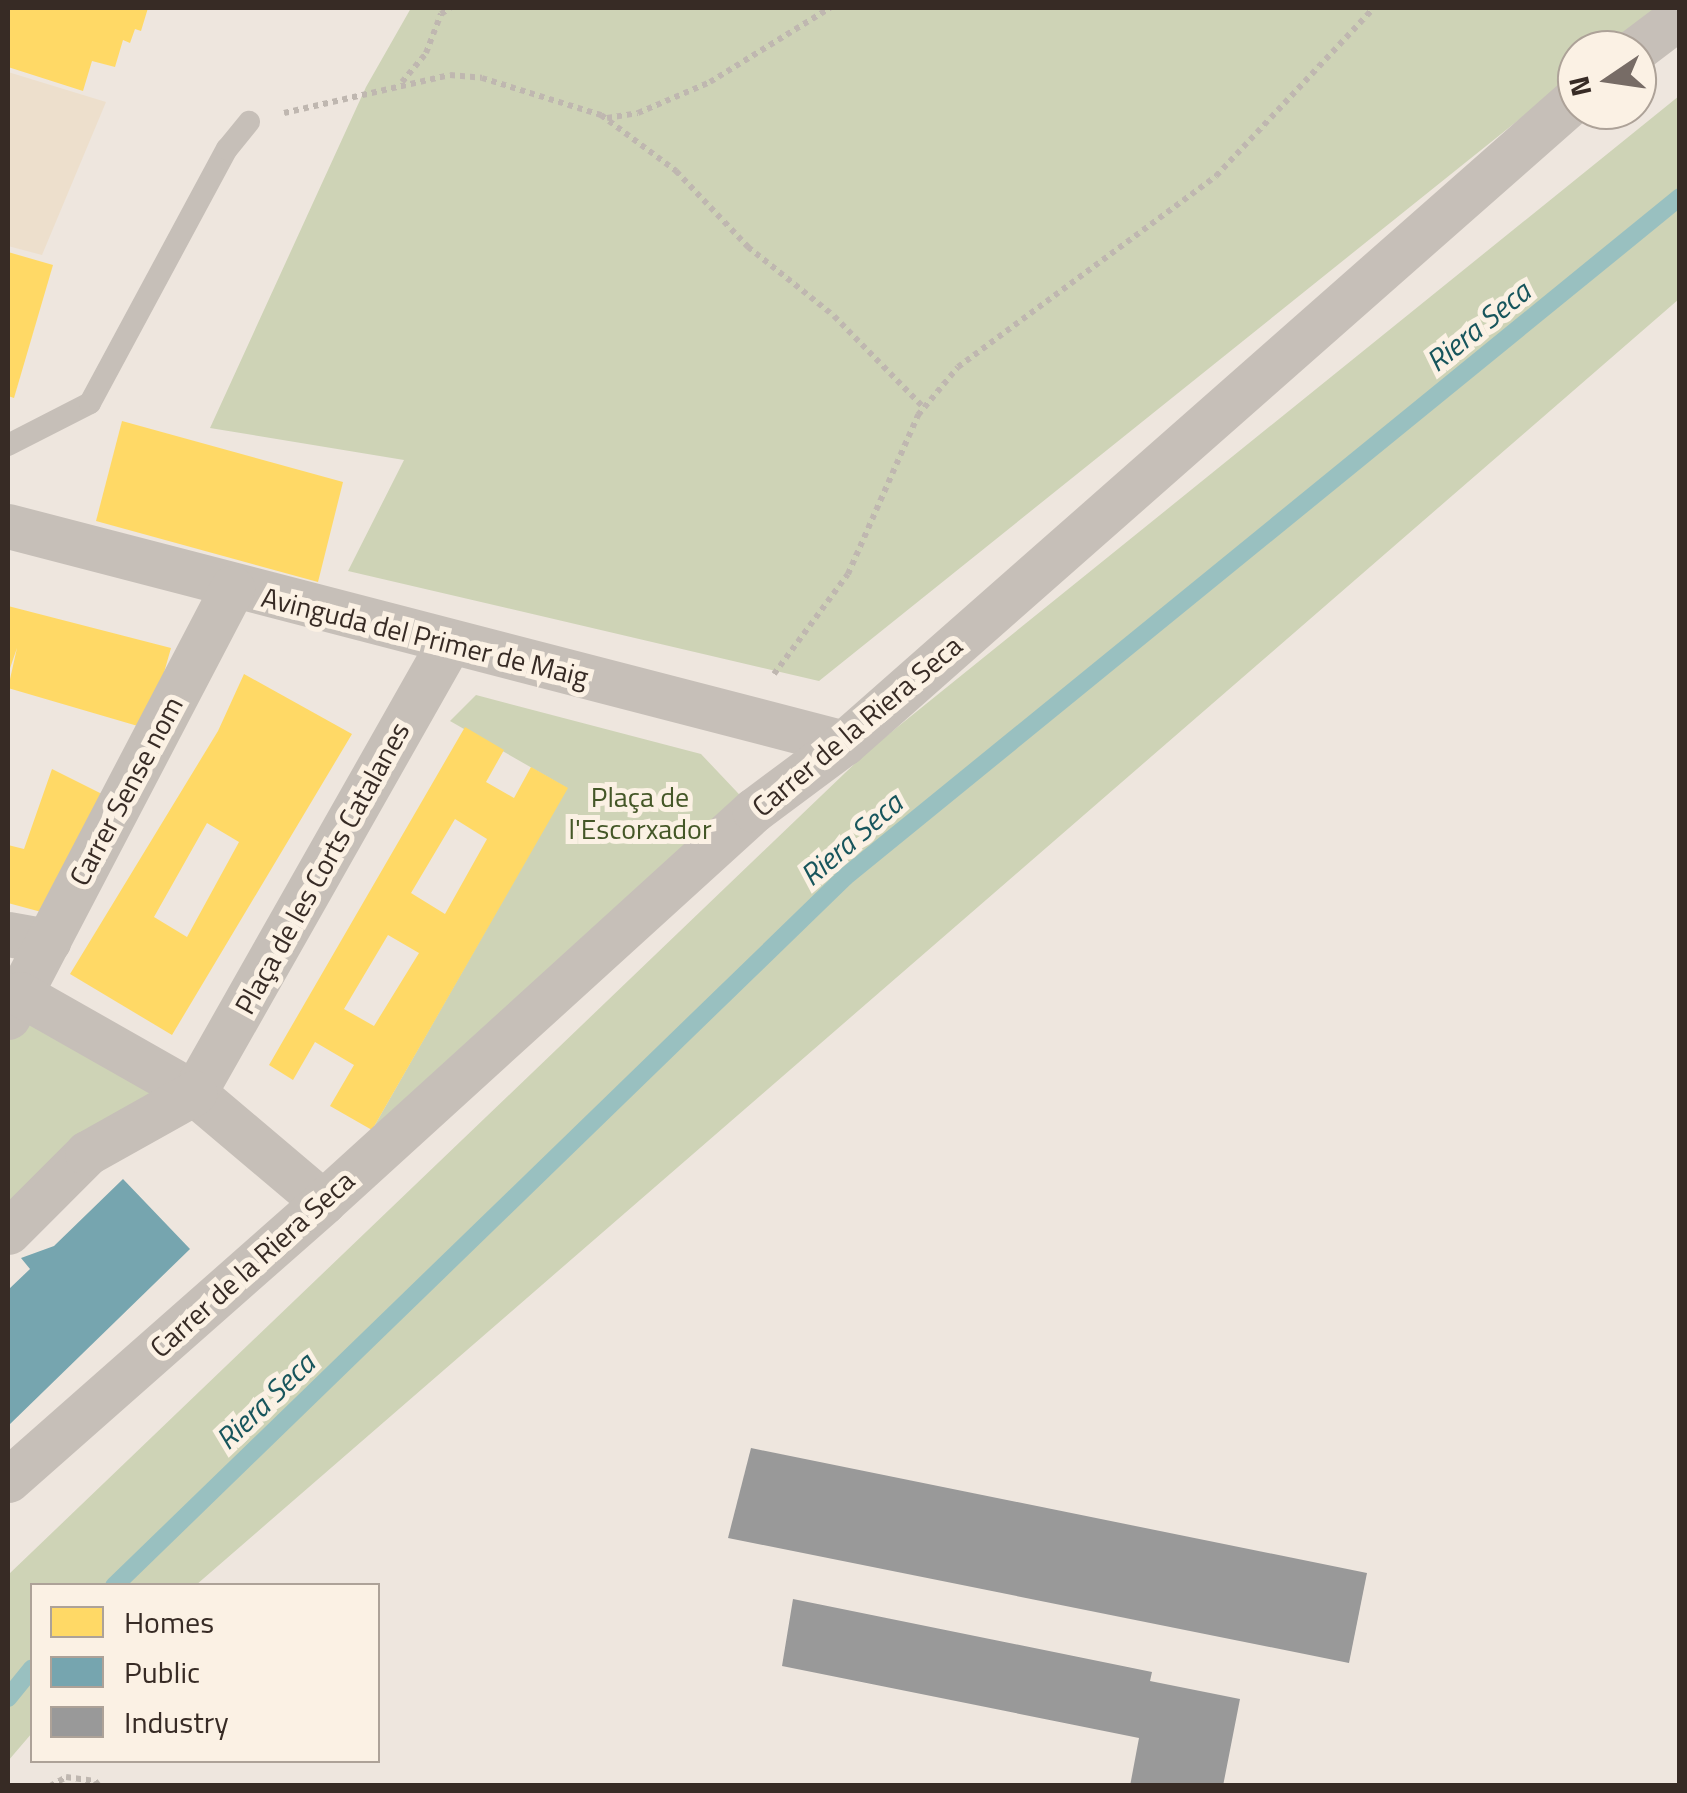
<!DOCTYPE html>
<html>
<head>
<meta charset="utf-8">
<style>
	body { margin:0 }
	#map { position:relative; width:1687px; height:1793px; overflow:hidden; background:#eee6de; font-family:"Titillium Web",sans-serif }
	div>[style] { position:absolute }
	.green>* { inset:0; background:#ced3b6 }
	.plaza>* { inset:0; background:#eddfcc }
	.homes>* { inset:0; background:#ffd966 }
	.public>* { inset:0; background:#76a5af }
	.industry>* { inset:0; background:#999 }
	.stream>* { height:18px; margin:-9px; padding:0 9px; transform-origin:9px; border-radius:9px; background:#99c0c0 }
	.path>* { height:6px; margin-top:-3px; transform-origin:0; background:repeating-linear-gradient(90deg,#bfb7b0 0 5px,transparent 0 10px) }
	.lane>* { height:22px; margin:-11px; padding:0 11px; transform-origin:11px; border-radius:11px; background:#c6bfb8 }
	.street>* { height:45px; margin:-22.5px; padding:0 22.5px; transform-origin:22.5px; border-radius:22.5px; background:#c6bfb8 }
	span { translate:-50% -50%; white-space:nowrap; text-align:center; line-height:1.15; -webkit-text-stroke:10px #fbf1e4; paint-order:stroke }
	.street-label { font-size:28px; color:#372b25 }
	.park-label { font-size:28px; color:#445727 }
	.water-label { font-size:30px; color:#17555c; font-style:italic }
	.frame { position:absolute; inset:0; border:10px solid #372b25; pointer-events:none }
	.legend { position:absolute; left:30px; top:1583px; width:350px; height:180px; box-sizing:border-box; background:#fbf1e4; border:2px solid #ada298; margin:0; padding:12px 18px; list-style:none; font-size:30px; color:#372b25 }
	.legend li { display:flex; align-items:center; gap:20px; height:50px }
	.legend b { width:50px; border:2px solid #ada298 }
	.north { position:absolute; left:1557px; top:30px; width:100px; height:100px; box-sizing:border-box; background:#fbf1e4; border:2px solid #ada298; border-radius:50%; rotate:257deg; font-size:28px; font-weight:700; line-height:40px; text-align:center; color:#372b25 }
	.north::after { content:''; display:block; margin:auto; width:35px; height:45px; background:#776c66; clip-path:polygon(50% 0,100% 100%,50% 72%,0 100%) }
</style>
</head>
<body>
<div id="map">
	<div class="green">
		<div style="clip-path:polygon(411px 8px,1659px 8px,1606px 50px,1577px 50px,1577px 73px,819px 681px,348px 571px,404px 460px,210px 428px,366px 87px)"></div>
		<div style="clip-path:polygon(1679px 96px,1679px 299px,196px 1585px,32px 1586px,32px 1733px,8px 1761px,8px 1575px,869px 750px)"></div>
		<div style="clip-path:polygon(476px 695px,701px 754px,754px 810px,372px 1130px,567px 788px,450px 721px)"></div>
		<div style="clip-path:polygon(20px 994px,194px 1093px,8px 1232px,8px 1017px)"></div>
	</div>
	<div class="plaza">
		<div style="clip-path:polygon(8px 72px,106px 102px,42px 255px,8px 246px)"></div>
	</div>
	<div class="homes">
		<div style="clip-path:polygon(8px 8px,148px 8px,141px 31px,135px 29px,130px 43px,123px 40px,115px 67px,92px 61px,83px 91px,8px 67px)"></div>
		<div style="clip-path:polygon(8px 252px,53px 265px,14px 398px,8px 396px)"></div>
		<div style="clip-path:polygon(122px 421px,343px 482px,318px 582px,96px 521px)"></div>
		<div style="clip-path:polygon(8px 606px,171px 648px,148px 729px,8px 688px,17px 648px,8px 674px)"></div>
		<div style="clip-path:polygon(evenodd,244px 674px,352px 734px,172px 1035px,70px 974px,218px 731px,244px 674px,207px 823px,239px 842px,187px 937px,154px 917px,207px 823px)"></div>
		<div style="clip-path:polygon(evenodd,465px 727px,504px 750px,486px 782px,514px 798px,531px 767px,568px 788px,372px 1130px,330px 1106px,354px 1065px,315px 1042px,293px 1080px,269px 1065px,465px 727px,455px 819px,487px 839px,445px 914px,411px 893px,455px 819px,465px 727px,388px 935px,419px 953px,374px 1026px,344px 1009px,388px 935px)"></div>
		<div style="clip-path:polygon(52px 769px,102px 794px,45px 913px,8px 903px,8px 845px,24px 849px)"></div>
	</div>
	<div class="public">
		<div style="clip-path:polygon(123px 1179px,190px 1249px,8px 1426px,8px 1290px,30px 1269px,21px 1258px,54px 1246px)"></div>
	</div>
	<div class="industry">
		<div style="clip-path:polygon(751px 1448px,1367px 1573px,1349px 1663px,728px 1538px)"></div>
		<div style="clip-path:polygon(793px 1599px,1152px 1672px,1150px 1681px,1240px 1699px,1223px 1786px,1130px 1786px,1139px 1738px,782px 1666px)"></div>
	</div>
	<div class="stream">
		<div style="left:114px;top:1586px;width:1018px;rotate:-44.12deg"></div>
		<div style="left:845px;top:877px;width:1077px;rotate:-39.16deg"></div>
		<div style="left:8px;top:1698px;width:38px;rotate:-51deg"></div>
	</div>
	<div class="path">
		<div style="left:402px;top:82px;width:38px;rotate:-50deg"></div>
		<div style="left:426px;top:53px;width:42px;rotate:-69deg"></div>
		<div style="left:441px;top:14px;width:11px;rotate:-34deg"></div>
		<div style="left:284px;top:113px;width:170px;rotate:-12.9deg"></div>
		<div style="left:450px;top:75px;width:32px;rotate:5deg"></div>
		<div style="left:482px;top:78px;width:125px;rotate:17.3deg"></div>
		<div style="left:601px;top:115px;width:94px;rotate:36.7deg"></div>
		<div style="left:676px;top:171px;width:105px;rotate:46.5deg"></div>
		<div style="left:748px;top:247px;width:110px;rotate:38.7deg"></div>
		<div style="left:834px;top:316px;width:129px;rotate:45.6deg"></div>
		<div style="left:607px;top:118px;width:31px;rotate:-9deg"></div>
		<div style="left:638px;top:113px;width:78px;rotate:-23.3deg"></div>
		<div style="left:710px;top:82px;width:141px;rotate:-31.7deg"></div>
		<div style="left:774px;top:674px;width:124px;rotate:-53.5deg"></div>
		<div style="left:848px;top:574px;width:174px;rotate:-66.2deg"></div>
		<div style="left:918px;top:415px;width:62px;rotate:-50.2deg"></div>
		<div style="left:958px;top:367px;width:321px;rotate:-36.5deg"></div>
		<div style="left:1216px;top:176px;width:231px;rotate:-46.8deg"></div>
		<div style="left:50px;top:1786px;width:18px;rotate:-29deg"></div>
		<div style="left:66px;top:1777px;width:29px;rotate:8deg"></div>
		<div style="left:95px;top:1781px;width:6px;rotate:51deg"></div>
	</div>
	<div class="lane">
		<div style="left:8px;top:445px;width:92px;rotate:-27.1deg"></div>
		<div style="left:90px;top:403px;width:289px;rotate:-61.7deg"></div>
		<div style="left:227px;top:149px;width:35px;rotate:-51deg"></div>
	</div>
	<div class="street">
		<div style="left:1635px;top:50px;width:56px;rotate:-37.1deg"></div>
		<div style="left:8px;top:526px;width:864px;rotate:14.55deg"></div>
		<div style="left:8px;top:934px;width:41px;rotate:9.9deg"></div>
		<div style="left:20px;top:994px;width:458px;rotate:-62.4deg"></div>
		<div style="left:8px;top:1017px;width:26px;rotate:-62deg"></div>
		<div style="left:20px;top:994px;width:200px;rotate:29.6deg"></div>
		<div style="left:194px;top:1093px;width:169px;rotate:40.2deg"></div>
		<div style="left:194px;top:1093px;width:517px;rotate:-60.46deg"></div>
		<div style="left:8px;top:1232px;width:112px;rotate:-45deg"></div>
		<div style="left:87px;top:1153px;width:123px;rotate:-29.3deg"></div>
		<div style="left:8px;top:1480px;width:420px;rotate:-41.4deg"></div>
		<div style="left:323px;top:1202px;width:583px;rotate:-42.29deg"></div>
		<div style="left:754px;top:810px;width:112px;rotate:-36.7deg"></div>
		<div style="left:844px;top:743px;width:977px;rotate:-41.39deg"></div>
	</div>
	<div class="street-label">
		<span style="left:425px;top:637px;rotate:14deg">Avinguda del Primer de Maig</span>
		<span style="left:857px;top:726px;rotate:-40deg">Carrer de la Riera Seca</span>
		<span style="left:126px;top:791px;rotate:-62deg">Carrer Sense nom</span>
		<span style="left:322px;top:868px;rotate:-61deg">Plaça de les Corts Catalanes</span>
		<span style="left:252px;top:1264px;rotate:-42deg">Carrer de la Riera Seca</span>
	</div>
	<div class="park-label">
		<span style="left:640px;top:813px">Plaça de<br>l'Escorxador</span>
	</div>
	<div class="water-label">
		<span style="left:1478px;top:326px;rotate:-39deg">Riera Seca</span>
		<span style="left:851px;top:839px;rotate:-41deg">Riera Seca</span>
		<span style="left:265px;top:1401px;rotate:-44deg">Riera Seca</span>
	</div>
	<div class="frame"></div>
	<ul class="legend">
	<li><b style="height:28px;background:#ffd966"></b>Homes</li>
	<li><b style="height:28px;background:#76a5af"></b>Public</li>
	<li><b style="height:28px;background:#999"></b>Industry</li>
	</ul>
	<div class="north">N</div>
</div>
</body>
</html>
